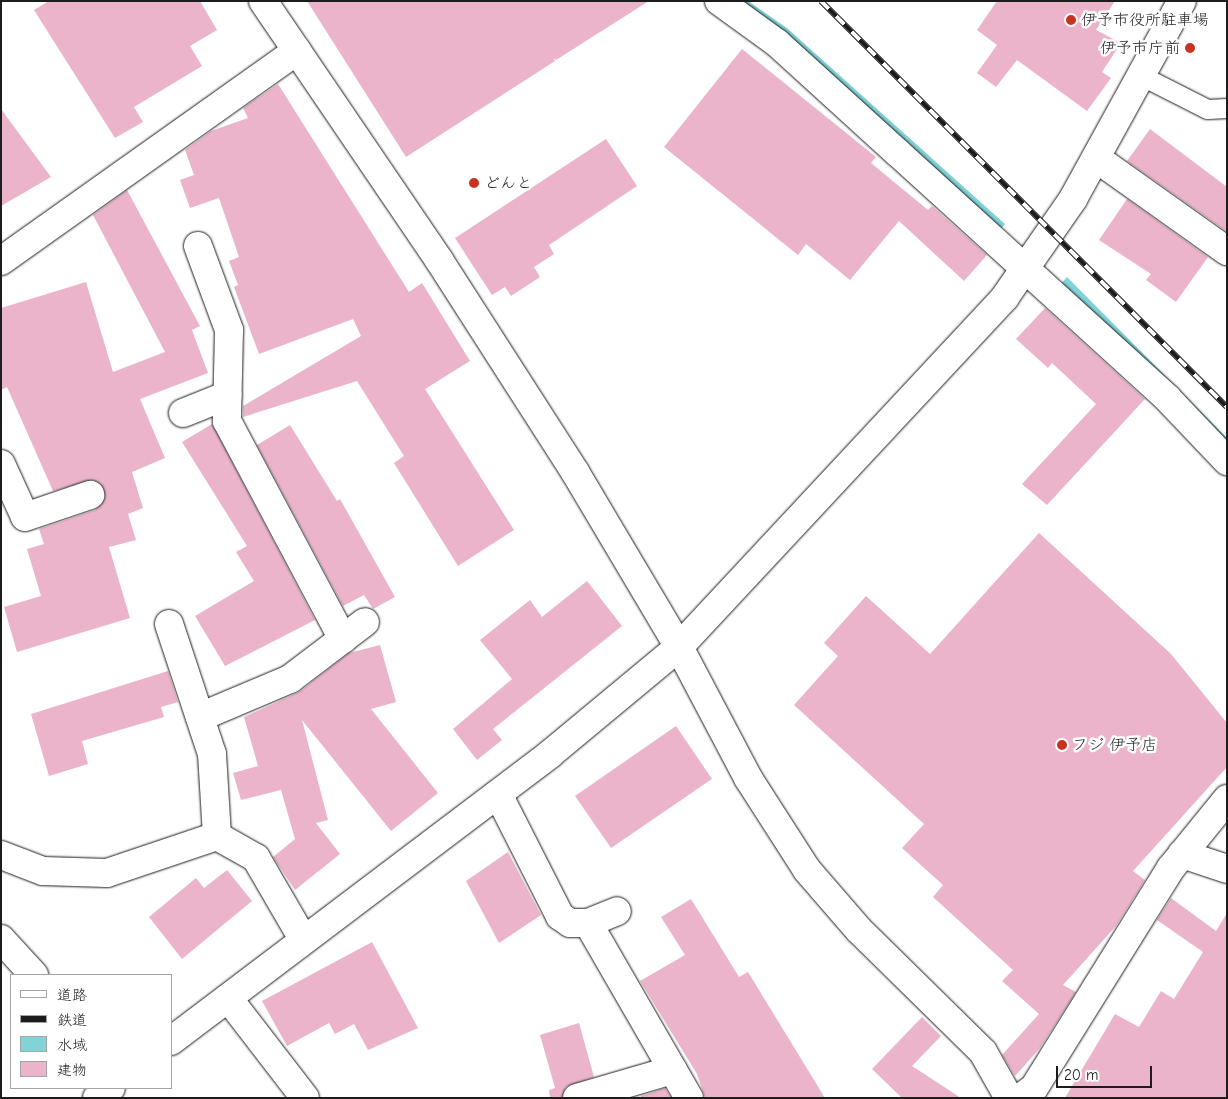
<!DOCTYPE html>
<html>
<head>
<meta charset="utf-8">
<style>
	body { margin:0 }
	#map { position:relative; width:1228px; height:1099px; overflow:hidden; background:#fff; font-family:"Comic Neue","Klee One",sans-serif }
	div>[style] { position:absolute }
	.water>* { inset:0; background:#82d3d7 }
	.building>* { inset:0; background:#ebb4ca }
	.roads { filter:drop-shadow(0 0 1px #1c1c1c) drop-shadow(0 0 1px #1c1c1c) }
	.lane>* { height:19px; margin:-9.5px; padding:0 9.5px; transform-origin:9.5px; border-radius:9.5px; background:#fff }
	.street>* { height:28px; margin:-14px; padding:0 14px; transform-origin:14px; border-radius:14px; background:#fff }
	.secondary>* { height:28px; margin:-14px; padding:0 14px; transform-origin:14px; border-radius:14px; background:#fff }
	.rail>* { height:5.5px; margin-top:-2.75px; transform-origin:0; background:repeating-linear-gradient(90deg,#fff 0 11px,#1c1c1c 0 22px); box-sizing:border-box; border-block:1px solid #1c1c1c }
	.dots>* { width:14px; height:14px; translate:-50% -50%; box-sizing:border-box; border:2px solid #fff; border-radius:50% }
	span { translate:-50% -50%; white-space:nowrap; text-align:center; line-height:1.15; -webkit-text-stroke:5px #fff; paint-order:stroke }
	.poi-label { font-size:16px; color:#1c1c1c }
	.left { translate:0 -50%; text-align:left }
	.right { translate:-100% -50%; text-align:right }
	.frame { position:absolute; inset:0; border:2px solid #1c1c1c; pointer-events:none }
	.legend { position:absolute; left:10px; top:974px; width:162px; height:115px; box-sizing:border-box; background:#fff; border:1px solid #a4a4a4; margin:0; padding:6px 9px; list-style:none; font-size:15px; color:#1c1c1c }
	.legend li { display:flex; align-items:center; gap:10px; height:25px }
	.legend b { width:25px; border:1px solid #a4a4a4 }
	.scale { position:absolute; left:1056px; top:1066px; width:96px; height:22px; box-sizing:border-box; border:2px solid #1c1c1c; border-top:0; padding-left:6px; font-size:15px; line-height:18px; white-space:nowrap; color:#1c1c1c; -webkit-text-stroke:4px #fff; paint-order:stroke }
</style>
</head>
<body>
<div id="map">
	<div class="water">
		<div style="clip-path:polygon(724px 1px,748px 1px,787px 28px,1005px 224px,995px 236px)"></div>
		<div style="clip-path:polygon(1067px 277px,1227px 438px,1227px 453px,1060px 285px)"></div>
	</div>
	<div class="building">
		<div style="clip-path:polygon(49px 1px,200px 1px,217px 30px,190px 46px,202px 66px,134px 107px,143px 122px,115px 138px,34px 10px)"></div>
		<div style="clip-path:polygon(307px 1px,649px 1px,556px 60px,553px 58px,555px 61px,406px 157px)"></div>
		<div style="clip-path:polygon(997px 1px,1115px 1px,1096px 30px,1121px 43px,1102px 72px,1111px 78px,1087px 111px,1017px 60px,996px 87px,977px 73px,997px 45px,977px 30px)"></div>
		<div style="clip-path:polygon(742px 49px,876px 157px,871px 163px,928px 210px,932px 206px,987px 255px,964px 281px,899px 221px,850px 280px,806px 244px,798px 255px,664px 147px)"></div>
		<div style="clip-path:polygon(278px 84px,409px 292px,422px 283px,470px 361px,425px 389px,514px 530px,458px 566px,394px 463px,404px 456px,357px 381px,243px 417px,243px 406px,361px 336px,353px 319px,259px 354px,234px 287px,238px 285px,229px 261px,239px 257px,219px 198px,190px 208px,180px 180px,194px 175px,185px 150px,211px 131px,248px 118px,243px 108px)"></div>
		<div style="clip-path:polygon(1px 109px,51px 177px,1px 206px)"></div>
		<div style="clip-path:polygon(1150px 129px,1227px 187px,1226px 231px,1127px 161px)"></div>
		<div style="clip-path:polygon(606px 139px,637px 186px,549px 245px,554px 254px,534px 267px,540px 277px,511px 296px,505px 287px,492px 295px,455px 238px)"></div>
		<div style="clip-path:polygon(127px 190px,200px 326px,192px 330px,208px 373px,140px 399px,165px 458px,132px 472px,143px 508px,128px 514px,136px 540px,109px 547px,130px 618px,17px 652px,4px 607px,41px 596px,27px 549px,44px 544px,39px 529px,95px 510px,105px 498px,101px 484px,93px 480px,53px 491px,7px 387px,1px 390px,1px 308px,86px 282px,113px 372px,165px 352px,93px 215px)"></div>
		<div style="clip-path:polygon(1127px 199px,1208px 257px,1176px 302px,1146px 280px,1151px 274px,1099px 240px)"></div>
		<div style="clip-path:polygon(1045px 308px,1145px 399px,1047px 505px,1022px 484px,1096px 404px,1052px 363px,1048px 368px,1016px 339px)"></div>
		<div style="clip-path:polygon(212px 424px,315px 620px,225px 666px,195px 616px,254px 581px,236px 552px,247px 546px,182px 442px)"></div>
		<div style="clip-path:polygon(290px 425px,337px 501px,340px 499px,395px 597px,373px 609px,364px 595px,343px 606px,257px 445px)"></div>
		<div style="clip-path:polygon(1039px 533px,1171px 654px,1227px 723px,1227px 767px,1133px 871px,1145px 880px,1116px 926px,1063px 985px,1076px 992px,1040px 1048px,1015px 1076px,1002px 1055px,1039px 1014px,1002px 981px,1013px 970px,933px 897px,943px 885px,902px 848px,924px 824px,794px 705px,838px 656px,824px 643px,866px 596px,930px 654px)"></div>
		<div style="clip-path:polygon(587px 581px,622px 626px,493px 729px,502px 740px,477px 760px,453px 729px,512px 679px,480px 640px,530px 600px,542px 617px)"></div>
		<div style="clip-path:polygon(380px 645px,396px 702px,371px 709px,438px 793px,391px 831px,302px 720px,328px 820px,316px 823px,340px 854px,295px 890px,273px 857px,295px 839px,281px 790px,241px 800px,233px 773px,258px 766px,244px 717px,299px 692px,349px 653px)"></div>
		<div style="clip-path:polygon(168px 671px,178px 702px,161px 707px,164px 717px,82px 741px,88px 764px,49px 776px,31px 714px)"></div>
		<div style="clip-path:polygon(676px 726px,712px 779px,611px 848px,575px 796px)"></div>
		<div style="clip-path:polygon(508px 852px,541px 915px,499px 943px,466px 881px)"></div>
		<div style="clip-path:polygon(227px 870px,252px 901px,182px 959px,149px 917px,196px 878px,204px 888px)"></div>
		<div style="clip-path:polygon(1171px 898px,1216px 931px,1227px 913px,1227px 1098px,1065px 1098px,1115px 1014px,1139px 1027px,1161px 991px,1174px 999px,1203px 952px,1157px 920px)"></div>
		<div style="clip-path:polygon(691px 899px,739px 977px,748px 972px,825px 1098px,705px 1098px,697px 1074px,640px 981px,685px 955px,661px 917px)"></div>
		<div style="clip-path:polygon(372px 942px,418px 1028px,368px 1050px,354px 1024px,335px 1034px,329px 1023px,287px 1046px,262px 1001px)"></div>
		<div style="clip-path:polygon(922px 1017px,941px 1036px,912px 1066px,961px 1098px,902px 1098px,872px 1069px)"></div>
		<div style="clip-path:polygon(579px 1023px,594px 1077px,566px 1087px,562px 1098px,550px 1098px,549px 1090px,555px 1088px,540px 1035px)"></div>
		<div style="clip-path:polygon(665px 1088px,671px 1098px,641px 1098px,641px 1096px)"></div>
	</div>
	<div class="roads">
		<div class="lane">
			<div style="left:1142px;top:76px;width:73px;rotate:26.9deg"></div>
			<div style="left:1207px;top:109px;width:20px;rotate:-3deg"></div>
		</div>
		<div class="street">
			<div style="left:263px;top:1px;width:313px;rotate:55.8deg"></div>
			<div style="left:439px;top:260px;width:252px;rotate:57.3deg"></div>
			<div style="left:575px;top:472px;width:204px;rotate:59.3deg"></div>
			<div style="left:679px;top:647px;width:148px;rotate:62.2deg"></div>
			<div style="left:748px;top:778px;width:109px;rotate:57.3deg"></div>
			<div style="left:807px;top:870px;width:79px;rotate:49.1deg"></div>
			<div style="left:859px;top:930px;width:174px;rotate:44.5deg"></div>
			<div style="left:983px;top:1052px;width:53px;rotate:60.5deg"></div>
			<div style="left:719px;top:1px;width:72px;rotate:35.9deg"></div>
			<div style="left:777px;top:43px;width:164px;rotate:42.3deg"></div>
			<div style="left:898px;top:153px;width:365px;rotate:42.3deg"></div>
			<div style="left:1168px;top:399px;width:86px;rotate:46.4deg"></div>
			<div style="left:1096px;top:158px;width:161px;rotate:35.4deg"></div>
			<div style="left:198px;top:246px;width:90px;rotate:69.7deg"></div>
			<div style="left:229px;top:330px;width:91px;rotate:91.3deg"></div>
			<div style="left:227px;top:421px;width:247px;rotate:62deg"></div>
			<div style="left:1px;top:261px;width:363px;rotate:-35.4deg"></div>
			<div style="left:183px;top:413px;width:48px;rotate:-21.8deg"></div>
			<div style="left:1px;top:464px;width:58px;rotate:65.6deg"></div>
			<div style="left:25px;top:517px;width:69px;rotate:-18.7deg"></div>
			<div style="left:169px;top:624px;width:137px;rotate:71.7deg"></div>
			<div style="left:212px;top:754px;width:82px;rotate:86.5deg"></div>
			<div style="left:200px;top:717px;width:98px;rotate:-22.9deg"></div>
			<div style="left:290px;top:679px;width:94px;rotate:-37.2deg"></div>
			<div style="left:498px;top:794px;width:137px;rotate:63.1deg"></div>
			<div style="left:560px;top:916px;width:12px;rotate:35deg"></div>
			<div style="left:570px;top:923px;width:18px"></div>
			<div style="left:588px;top:923px;width:31px;rotate:-22deg"></div>
			<div style="left:1182px;top:854px;width:47px;rotate:18.4deg"></div>
			<div style="left:1px;top:855px;width:45px;rotate:20.9deg"></div>
			<div style="left:43px;top:871px;width:64px;rotate:1.8deg"></div>
			<div style="left:107px;top:873px;width:116px;rotate:-18.6deg"></div>
			<div style="left:217px;top:836px;width:45px;rotate:29.4deg"></div>
			<div style="left:256px;top:858px;width:94px;rotate:59.9deg"></div>
			<div style="left:588px;top:923px;width:202px;rotate:60deg"></div>
			<div style="left:1px;top:939px;width:49px;rotate:47.5deg"></div>
			<div style="left:228px;top:998px;width:126px;rotate:52.4deg"></div>
			<div style="left:577px;top:1098px;width:100px;rotate:-16.3deg"></div>
			<div style="left:1020px;top:1098px;width:17px;rotate:-36deg"></div>
			<div style="left:1034px;top:1088px;width:259px;rotate:-58.1deg"></div>
			<div style="left:1171px;top:868px;width:89px;rotate:-50.9deg"></div>
		</div>
		<div class="secondary">
			<div style="left:171px;top:1041px;width:475px;rotate:-37.1deg"></div>
			<div style="left:550px;top:754px;width:168px;rotate:-39.7deg"></div>
			<div style="left:679px;top:647px;width:478px;rotate:-47deg"></div>
			<div style="left:1005px;top:297px;width:119px;rotate:-55.2deg"></div>
			<div style="left:1073px;top:199px;width:226px;rotate:-61.2deg"></div>
			<div style="left:97px;top:1098px;width:17px;rotate:-36deg"></div>
		</div>
	</div>
	<div class="rail">
		<div style="left:821px;top:1px;width:574px;rotate:45deg"></div>
	</div>
	<div class="dots">
		<div style="left:1071px;top:20px;background:#c8321e"></div>
		<div style="left:1190px;top:48px;background:#c8321e"></div>
		<div style="left:474px;top:183px;background:#c8321e"></div>
		<div style="left:1062px;top:745px;background:#c8321e"></div>
	</div>
	<div class="poi-label">
		<span class="left" style="left:1081px;top:20px">伊予市役所駐車場</span>
		<span class="right" style="left:1180px;top:48px">伊予市庁前</span>
		<span class="left" style="left:484px;top:183px">どんと</span>
		<span class="left" style="left:1072px;top:745px">フジ 伊予店</span>
	</div>
	<div class="frame"></div>
	<ul class="legend">
	<li><b style="height:6px;background:#fff"></b>道路</li>
	<li><b style="height:6px;background:#1c1c1c"></b>鉄道</li>
	<li><b style="height:14px;background:#82d3d7"></b>水域</li>
	<li><b style="height:14px;background:#ebb4ca"></b>建物</li>
	</ul>
	<div class="scale">20 m</div>
</div>
</body>
</html>
